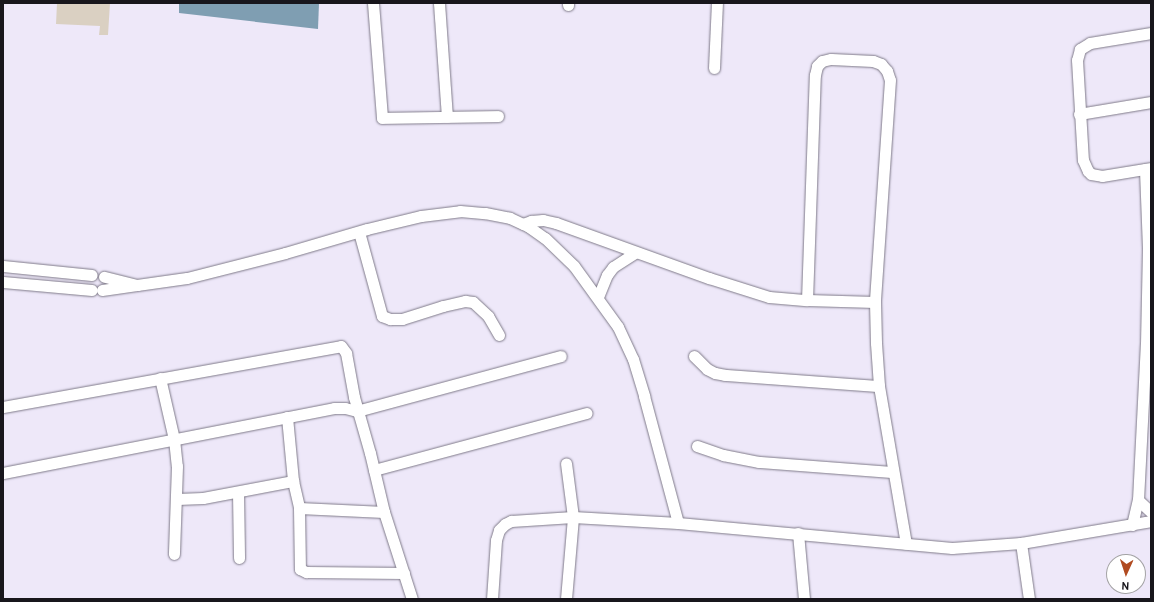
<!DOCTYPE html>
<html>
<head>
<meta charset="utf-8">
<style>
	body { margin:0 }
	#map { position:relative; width:1154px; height:602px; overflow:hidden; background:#eee8f9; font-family:Overpass,sans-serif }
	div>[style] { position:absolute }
	.water>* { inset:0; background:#7f9eb2 }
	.building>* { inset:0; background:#dad0c2 }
	.roads { filter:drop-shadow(0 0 1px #7f7a89) drop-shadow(0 0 1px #7f7a89) }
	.minor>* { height:11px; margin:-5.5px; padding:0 5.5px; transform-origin:5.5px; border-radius:5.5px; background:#fff }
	span { translate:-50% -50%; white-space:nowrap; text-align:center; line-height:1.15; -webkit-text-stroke:3px #fff; paint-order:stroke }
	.frame { position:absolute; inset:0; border:4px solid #18161c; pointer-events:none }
	.north { position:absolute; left:1106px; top:554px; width:40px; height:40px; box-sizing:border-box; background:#fff; border:1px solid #a3a2a4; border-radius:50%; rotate:183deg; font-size:11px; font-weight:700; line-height:16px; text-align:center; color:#18161c }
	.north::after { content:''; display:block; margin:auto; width:14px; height:18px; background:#b14b21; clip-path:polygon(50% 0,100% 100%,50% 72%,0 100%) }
</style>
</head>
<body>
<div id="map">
	<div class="water">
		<div style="clip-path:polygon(179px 3px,319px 3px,318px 29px,179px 13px)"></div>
	</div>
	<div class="building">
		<div style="clip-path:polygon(57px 3px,110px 3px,108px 35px,99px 35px,100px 26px,56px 24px)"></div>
	</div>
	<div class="roads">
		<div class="minor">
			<div style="left:373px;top:3px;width:115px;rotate:85.5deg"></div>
			<div style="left:382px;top:118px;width:116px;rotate:-1deg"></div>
			<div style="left:439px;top:3px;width:114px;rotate:86deg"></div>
			<div style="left:568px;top:5px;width:2px;rotate:-90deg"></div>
			<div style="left:1151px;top:33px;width:62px;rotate:170.7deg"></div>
			<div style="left:1090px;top:43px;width:12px;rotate:149deg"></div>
			<div style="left:1080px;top:49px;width:11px;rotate:105deg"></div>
			<div style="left:1077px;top:60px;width:100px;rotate:86.6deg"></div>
			<div style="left:1083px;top:160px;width:12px;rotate:66deg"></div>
			<div style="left:1088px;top:171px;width:4px;rotate:45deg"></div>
			<div style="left:1091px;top:174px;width:11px;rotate:10deg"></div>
			<div style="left:1102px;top:176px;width:50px;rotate:-9.3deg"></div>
			<div style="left:714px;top:68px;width:65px;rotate:-87.4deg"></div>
			<div style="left:1079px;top:114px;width:73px;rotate:-9.5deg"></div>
			<div style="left:523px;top:224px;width:9px;rotate:-21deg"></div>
			<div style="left:531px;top:221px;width:12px;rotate:-5deg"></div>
			<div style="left:543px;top:220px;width:13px;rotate:13deg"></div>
			<div style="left:556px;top:223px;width:163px;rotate:19.8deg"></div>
			<div style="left:709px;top:278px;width:63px;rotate:17.6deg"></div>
			<div style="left:769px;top:297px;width:38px;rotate:5deg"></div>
			<div style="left:807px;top:300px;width:68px;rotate:1.7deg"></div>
			<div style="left:359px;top:232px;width:87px;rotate:74.7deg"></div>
			<div style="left:382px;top:316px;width:9px;rotate:21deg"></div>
			<div style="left:390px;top:319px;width:12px"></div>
			<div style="left:402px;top:319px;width:43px;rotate:-17.6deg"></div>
			<div style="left:443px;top:306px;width:23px;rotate:-13deg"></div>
			<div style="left:465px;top:301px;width:8px;rotate:7deg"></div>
			<div style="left:473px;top:302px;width:21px;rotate:43deg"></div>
			<div style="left:488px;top:316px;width:22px;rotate:60deg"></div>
			<div style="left:3px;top:266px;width:89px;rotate:5.8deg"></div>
			<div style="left:3px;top:282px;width:89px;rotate:5.1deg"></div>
			<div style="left:137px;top:285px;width:50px;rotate:-8deg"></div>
			<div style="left:187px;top:278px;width:101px;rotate:-14.3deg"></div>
			<div style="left:285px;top:253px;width:85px;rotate:-16.3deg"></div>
			<div style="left:367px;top:229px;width:56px;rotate:-13.5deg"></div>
			<div style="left:421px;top:216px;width:39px;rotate:-7deg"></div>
			<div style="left:460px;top:211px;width:25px;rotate:5deg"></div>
			<div style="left:485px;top:213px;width:25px;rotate:11deg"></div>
			<div style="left:510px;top:218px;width:21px;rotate:25deg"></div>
			<div style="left:529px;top:227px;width:19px;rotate:35deg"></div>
			<div style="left:545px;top:238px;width:40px;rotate:44deg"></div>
			<div style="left:574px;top:266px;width:75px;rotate:54.2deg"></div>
			<div style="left:618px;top:327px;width:35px;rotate:65deg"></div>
			<div style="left:633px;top:359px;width:39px;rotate:73deg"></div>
			<div style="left:644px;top:396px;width:131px;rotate:75deg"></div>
			<div style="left:102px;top:290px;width:35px;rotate:-8deg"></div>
			<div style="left:137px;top:285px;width:34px;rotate:-166deg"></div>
			<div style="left:598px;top:297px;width:24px;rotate:-68deg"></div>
			<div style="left:607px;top:275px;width:10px;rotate:-53deg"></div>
			<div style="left:613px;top:267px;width:27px;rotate:-33deg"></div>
			<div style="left:807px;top:300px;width:225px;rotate:-88deg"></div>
			<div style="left:815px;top:75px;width:9px;rotate:-77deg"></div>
			<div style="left:817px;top:66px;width:7px;rotate:-45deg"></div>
			<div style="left:822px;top:61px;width:9px;rotate:-13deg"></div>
			<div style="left:831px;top:59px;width:42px;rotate:2.7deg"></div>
			<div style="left:873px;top:61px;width:9px;rotate:21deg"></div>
			<div style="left:881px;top:64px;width:9px;rotate:49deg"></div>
			<div style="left:887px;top:71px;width:9px;rotate:72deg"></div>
			<div style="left:890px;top:80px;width:223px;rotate:93.9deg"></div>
			<div style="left:875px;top:302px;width:41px;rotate:88.6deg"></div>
			<div style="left:876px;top:343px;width:43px;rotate:86deg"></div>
			<div style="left:879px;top:386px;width:160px;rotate:80.3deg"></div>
			<div style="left:694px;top:356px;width:18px;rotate:45deg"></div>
			<div style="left:707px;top:369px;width:9px;rotate:27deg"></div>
			<div style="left:715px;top:373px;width:10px;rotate:11deg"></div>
			<div style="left:725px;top:375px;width:154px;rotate:4.1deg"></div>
			<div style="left:160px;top:378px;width:63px;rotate:77.1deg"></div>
			<div style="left:174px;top:439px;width:27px;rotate:84deg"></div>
			<div style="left:177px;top:466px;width:88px;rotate:92deg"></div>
			<div style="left:3px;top:407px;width:343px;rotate:-10.2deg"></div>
			<div style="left:341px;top:346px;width:9px;rotate:54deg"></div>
			<div style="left:346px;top:353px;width:45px;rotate:79.7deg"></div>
			<div style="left:354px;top:397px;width:58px;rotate:74.1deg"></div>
			<div style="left:370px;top:453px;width:61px;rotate:76.7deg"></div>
			<div style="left:384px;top:512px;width:91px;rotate:72.2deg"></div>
			<div style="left:287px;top:417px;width:64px;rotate:84.6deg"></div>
			<div style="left:697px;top:446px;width:28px;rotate:19deg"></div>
			<div style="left:723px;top:455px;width:37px;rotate:11deg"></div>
			<div style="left:759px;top:462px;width:134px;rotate:4.3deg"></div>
			<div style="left:374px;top:470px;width:220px;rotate:-15deg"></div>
			<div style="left:3px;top:473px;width:337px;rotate:-11.1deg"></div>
			<div style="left:334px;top:408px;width:11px"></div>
			<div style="left:345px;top:408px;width:12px;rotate:14deg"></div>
			<div style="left:357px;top:411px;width:211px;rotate:-15.1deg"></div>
			<div style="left:238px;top:492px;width:66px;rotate:89.1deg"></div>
			<div style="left:177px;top:499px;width:26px;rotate:-2deg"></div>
			<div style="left:203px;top:498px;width:92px;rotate:-10.7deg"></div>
			<div style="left:293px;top:481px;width:28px;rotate:77deg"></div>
			<div style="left:299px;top:508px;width:85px;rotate:2.7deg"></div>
			<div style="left:1138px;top:500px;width:18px;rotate:43deg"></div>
			<div style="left:299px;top:508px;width:61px;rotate:89.1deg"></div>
			<div style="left:300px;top:569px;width:7px;rotate:27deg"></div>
			<div style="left:306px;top:572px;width:98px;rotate:0.6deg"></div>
			<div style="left:1132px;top:525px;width:26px;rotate:-77deg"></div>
			<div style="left:1138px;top:500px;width:156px;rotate:-87.1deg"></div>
			<div style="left:1146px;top:344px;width:96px;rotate:-88.8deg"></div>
			<div style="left:1148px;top:248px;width:79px;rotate:-92.2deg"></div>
			<div style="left:798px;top:533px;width:66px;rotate:84.8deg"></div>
			<div style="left:1021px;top:543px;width:57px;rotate:81.9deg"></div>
			<div style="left:492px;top:599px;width:59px;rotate:-86.1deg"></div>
			<div style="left:496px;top:540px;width:10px;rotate:-73deg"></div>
			<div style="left:499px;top:530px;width:8px;rotate:-45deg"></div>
			<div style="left:505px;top:524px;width:7px;rotate:-27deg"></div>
			<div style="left:511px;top:521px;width:62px;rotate:-3.7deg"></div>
			<div style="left:573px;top:517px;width:105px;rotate:3.3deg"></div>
			<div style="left:678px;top:523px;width:275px;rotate:5.2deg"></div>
			<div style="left:952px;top:548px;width:69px;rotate:-4.1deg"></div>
			<div style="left:1021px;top:543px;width:132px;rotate:-9.6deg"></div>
			<div style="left:566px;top:599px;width:82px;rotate:-85.1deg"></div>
			<div style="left:573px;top:517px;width:54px;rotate:-97.4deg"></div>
		</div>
	</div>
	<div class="frame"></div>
	<div class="north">N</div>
</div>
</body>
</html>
